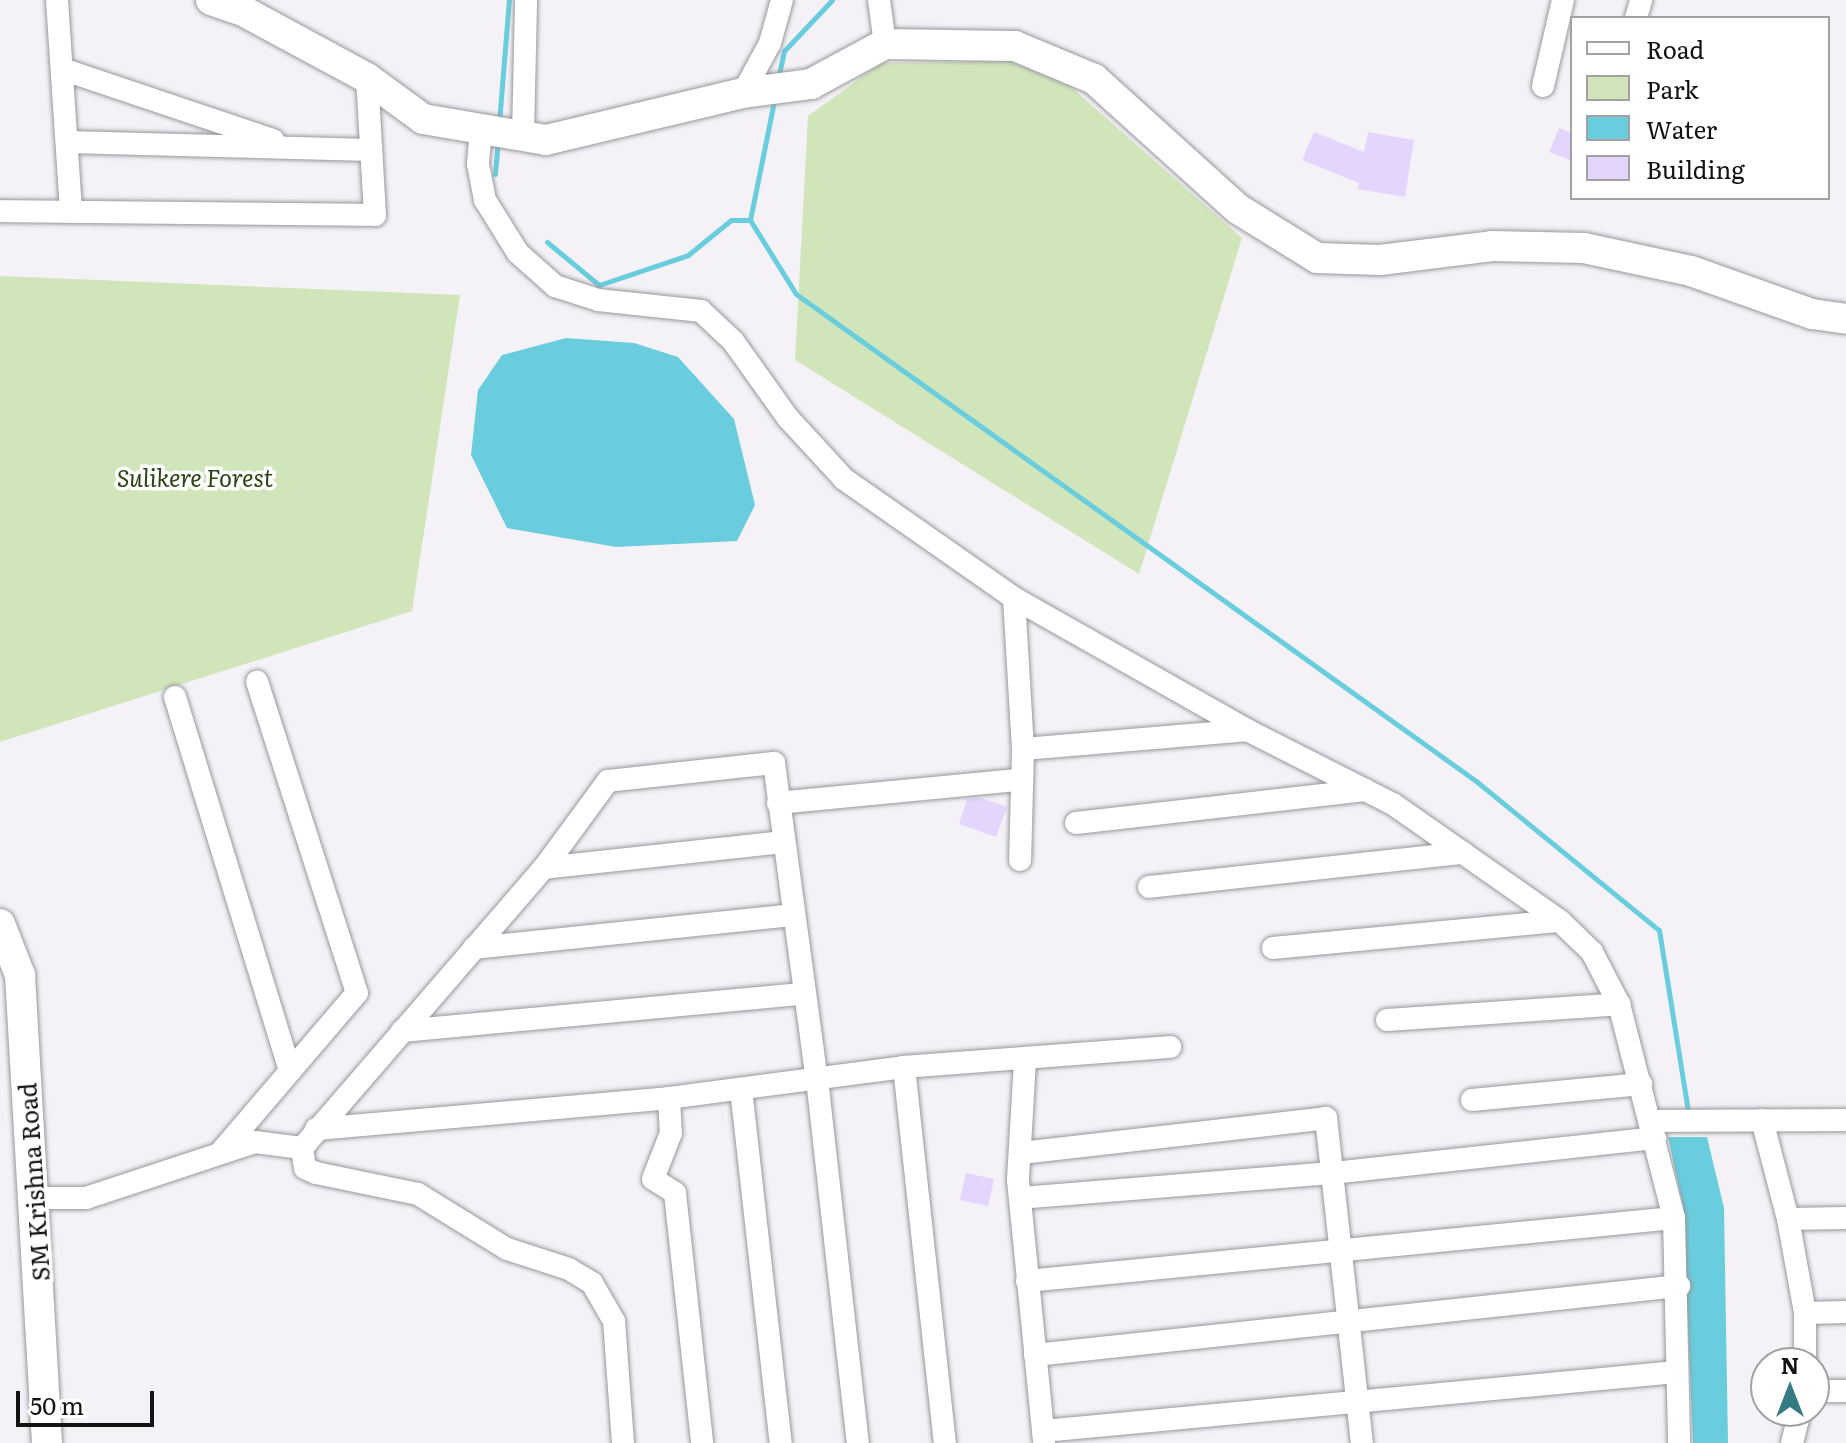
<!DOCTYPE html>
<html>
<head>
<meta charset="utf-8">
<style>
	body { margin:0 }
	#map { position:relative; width:1846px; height:1443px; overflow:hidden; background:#f4f2f7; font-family:Literata,serif }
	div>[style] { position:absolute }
	.green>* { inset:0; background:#d1e5bb }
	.water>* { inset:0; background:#69cddd }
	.stream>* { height:5px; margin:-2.5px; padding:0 2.5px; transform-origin:2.5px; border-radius:2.5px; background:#69cddd }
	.building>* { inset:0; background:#e3d5fe }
	.roads { filter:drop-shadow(0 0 2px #98979b) drop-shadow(0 0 2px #98979b) }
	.street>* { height:22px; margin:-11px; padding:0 11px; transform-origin:11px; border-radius:11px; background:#fff }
	.secondary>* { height:30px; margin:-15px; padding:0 15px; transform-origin:15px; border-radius:15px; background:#fff }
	span { translate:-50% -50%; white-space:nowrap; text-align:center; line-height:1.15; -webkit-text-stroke:7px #fff; paint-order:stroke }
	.park-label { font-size:24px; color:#304314; font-style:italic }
	.street-label { font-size:24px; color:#131314 }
	.legend { position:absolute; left:1570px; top:16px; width:260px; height:184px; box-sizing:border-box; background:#fff; border:2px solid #a1a1a1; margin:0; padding:10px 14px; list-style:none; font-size:24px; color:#131314 }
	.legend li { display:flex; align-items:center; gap:16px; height:40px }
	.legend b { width:40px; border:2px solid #a1a1a1 }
	.north { position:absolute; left:1750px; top:1347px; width:80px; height:80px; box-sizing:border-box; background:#fff; border:2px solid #a1a1a1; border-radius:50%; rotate:0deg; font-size:22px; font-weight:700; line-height:32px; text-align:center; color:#131314 }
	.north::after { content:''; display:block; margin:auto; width:28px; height:36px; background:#347c82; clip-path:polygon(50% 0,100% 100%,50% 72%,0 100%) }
	.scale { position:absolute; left:16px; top:1391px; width:138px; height:36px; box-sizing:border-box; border:4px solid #131314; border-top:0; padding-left:10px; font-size:24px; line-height:28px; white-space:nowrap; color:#131314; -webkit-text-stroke:6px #fff; paint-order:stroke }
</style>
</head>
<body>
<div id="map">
	<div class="green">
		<div style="clip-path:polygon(1011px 61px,1071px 87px,1242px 238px,1139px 574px,795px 360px,808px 116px,881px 63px)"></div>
		<div style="clip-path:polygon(0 276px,460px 295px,412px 611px,0 742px)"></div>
	</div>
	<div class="water">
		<div style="clip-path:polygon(566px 338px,634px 343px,678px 357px,734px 419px,755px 505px,737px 541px,616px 547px,507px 528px,471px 455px,478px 390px,502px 355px)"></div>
		<div style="clip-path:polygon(1668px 1137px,1707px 1137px,1724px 1208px,1728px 1443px,1693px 1443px,1683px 1206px)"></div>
	</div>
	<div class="stream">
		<div style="left:778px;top:79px;width:29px;rotate:-78deg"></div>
		<div style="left:784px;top:51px;width:70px;rotate:-46.7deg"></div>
		<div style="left:774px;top:101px;width:121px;rotate:101.4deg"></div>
		<div style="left:750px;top:220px;width:87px;rotate:58.1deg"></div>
		<div style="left:796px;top:294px;width:836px;rotate:35.61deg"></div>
		<div style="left:1476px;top:781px;width:236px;rotate:39.2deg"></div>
		<div style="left:1659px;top:930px;width:189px;rotate:80.9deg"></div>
		<div style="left:499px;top:123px;width:123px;rotate:-85.4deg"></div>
		<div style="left:495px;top:174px;width:33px;rotate:-85deg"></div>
		<div style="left:547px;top:242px;width:67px;rotate:39.6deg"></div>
		<div style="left:599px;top:285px;width:94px;rotate:-18.6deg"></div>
		<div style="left:688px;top:255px;width:55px;rotate:-39.1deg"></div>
		<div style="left:731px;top:220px;width:19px"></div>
	</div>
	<div class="building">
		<div style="clip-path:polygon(1559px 128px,1572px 133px,1572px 161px,1549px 152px)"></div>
		<div style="clip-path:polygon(1314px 132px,1364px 152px,1368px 132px,1414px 140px,1405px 197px,1358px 189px,1359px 183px,1302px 160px)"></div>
		<div style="clip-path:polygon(981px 798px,1007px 807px,996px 837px,959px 824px,967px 799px)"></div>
		<div style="clip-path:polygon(966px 1173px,994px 1179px,988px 1206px,960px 1200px)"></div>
	</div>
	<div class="roads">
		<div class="street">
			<div style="left:57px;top:0;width:212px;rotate:86.2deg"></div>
			<div style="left:879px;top:0;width:44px;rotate:82.2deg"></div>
			<div style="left:1636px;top:18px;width:19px;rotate:-74deg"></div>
			<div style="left:62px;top:69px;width:223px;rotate:18.6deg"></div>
			<div style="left:1543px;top:86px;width:88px;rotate:-76.9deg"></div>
			<div style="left:743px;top:93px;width:57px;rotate:-61.6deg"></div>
			<div style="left:770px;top:43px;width:45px;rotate:-74.4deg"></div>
			<div style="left:481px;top:129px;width:35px;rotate:95deg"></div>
			<div style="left:478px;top:164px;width:37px;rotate:79deg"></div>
			<div style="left:485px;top:200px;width:62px;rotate:58.1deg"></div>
			<div style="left:518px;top:253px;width:50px;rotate:41.7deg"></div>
			<div style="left:555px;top:286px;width:45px;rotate:18deg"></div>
			<div style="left:598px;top:300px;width:104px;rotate:6.1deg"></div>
			<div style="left:701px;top:311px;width:44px;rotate:43.2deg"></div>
			<div style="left:733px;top:341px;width:95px;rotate:54.5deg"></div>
			<div style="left:788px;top:418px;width:83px;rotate:47.4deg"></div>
			<div style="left:844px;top:479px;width:208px;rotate:35deg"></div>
			<div style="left:1014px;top:598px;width:268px;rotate:29.5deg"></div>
			<div style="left:1247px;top:730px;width:164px;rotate:26.9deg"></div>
			<div style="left:1393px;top:804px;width:204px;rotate:35deg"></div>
			<div style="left:1560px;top:921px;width:45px;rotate:44.1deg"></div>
			<div style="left:1592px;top:952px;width:59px;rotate:62.6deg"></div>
			<div style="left:1619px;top:1004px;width:221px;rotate:75.6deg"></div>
			<div style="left:1674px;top:1218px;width:225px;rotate:88.7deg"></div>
			<div style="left:523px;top:136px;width:136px;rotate:-88.7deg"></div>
			<div style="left:67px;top:142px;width:304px;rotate:1.5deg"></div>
			<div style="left:0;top:211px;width:375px;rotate:0.6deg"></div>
			<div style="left:375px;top:215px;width:137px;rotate:-93.3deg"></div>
			<div style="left:1014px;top:598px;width:151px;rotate:86.6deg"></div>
			<div style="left:1023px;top:749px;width:111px;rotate:91.5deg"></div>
			<div style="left:175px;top:697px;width:391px;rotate:72.9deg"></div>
			<div style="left:1023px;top:749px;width:225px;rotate:-4.8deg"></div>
			<div style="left:778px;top:803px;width:242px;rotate:-5.5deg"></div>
			<div style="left:1076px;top:823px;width:291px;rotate:-6.5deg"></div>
			<div style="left:544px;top:868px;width:239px;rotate:-6.2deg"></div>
			<div style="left:1149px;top:887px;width:316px;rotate:-6.2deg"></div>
			<div style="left:474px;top:948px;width:321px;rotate:-5.9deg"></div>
			<div style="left:1273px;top:948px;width:288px;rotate:-5.4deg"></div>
			<div style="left:1387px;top:1020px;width:233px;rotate:-3.9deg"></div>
			<div style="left:402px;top:1031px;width:404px;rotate:-5.3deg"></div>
			<div style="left:1025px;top:1061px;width:119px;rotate:93.4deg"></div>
			<div style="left:1018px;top:1180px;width:263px;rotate:84.3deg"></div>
			<div style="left:904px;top:1067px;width:378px;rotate:83.8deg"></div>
			<div style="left:741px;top:1089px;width:356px;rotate:83.6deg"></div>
			<div style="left:669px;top:1098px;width:35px;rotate:87deg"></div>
			<div style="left:671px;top:1133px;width:49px;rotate:111.4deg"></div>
			<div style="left:653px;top:1179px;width:26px;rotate:32deg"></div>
			<div style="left:675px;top:1193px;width:251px;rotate:83.8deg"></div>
			<div style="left:1472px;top:1100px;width:170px;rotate:-5.4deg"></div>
			<div style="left:1762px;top:1120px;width:102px;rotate:75.3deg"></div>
			<div style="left:1788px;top:1219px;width:96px;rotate:79.7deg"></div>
			<div style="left:1805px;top:1313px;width:50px;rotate:90deg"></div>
			<div style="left:1651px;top:1121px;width:195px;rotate:-0.3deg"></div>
			<div style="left:316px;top:1129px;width:354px;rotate:-5deg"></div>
			<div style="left:669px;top:1098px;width:237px;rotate:-7.5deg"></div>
			<div style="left:904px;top:1067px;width:267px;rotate:-4.3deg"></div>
			<div style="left:221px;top:1152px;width:209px;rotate:-49.5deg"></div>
			<div style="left:357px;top:993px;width:327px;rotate:-107.8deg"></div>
			<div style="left:1021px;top:1153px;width:307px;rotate:-6.5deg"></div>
			<div style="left:1326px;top:1118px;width:327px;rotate:83.7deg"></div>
			<div style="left:36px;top:1198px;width:50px"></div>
			<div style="left:86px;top:1198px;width:178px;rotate:-18.3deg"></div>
			<div style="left:255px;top:1142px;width:47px;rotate:7.3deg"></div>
			<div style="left:1020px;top:1198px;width:314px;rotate:-4.6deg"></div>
			<div style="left:1333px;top:1173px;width:324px;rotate:-6.2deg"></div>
			<div style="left:1788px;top:1219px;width:58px;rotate:-1deg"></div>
			<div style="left:1027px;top:1281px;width:650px;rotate:-5.56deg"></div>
			<div style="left:1805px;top:1313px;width:41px;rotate:-1.4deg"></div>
			<div style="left:1035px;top:1355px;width:648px;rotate:-6.12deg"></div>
			<div style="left:1814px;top:1391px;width:32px"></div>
			<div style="left:1043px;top:1431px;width:636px;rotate:-5.32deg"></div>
			<div style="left:623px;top:1443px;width:122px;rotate:-94.2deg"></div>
			<div style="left:614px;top:1321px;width:44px;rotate:-120.1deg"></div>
			<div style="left:592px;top:1283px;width:27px;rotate:-149deg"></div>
			<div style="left:569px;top:1269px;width:65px;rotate:-162.1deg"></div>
			<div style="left:507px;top:1249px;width:105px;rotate:-148.3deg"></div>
			<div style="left:418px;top:1194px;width:104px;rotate:-168.4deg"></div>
			<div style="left:316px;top:1173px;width:12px;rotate:-156deg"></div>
			<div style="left:305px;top:1168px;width:20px;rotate:-99deg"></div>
			<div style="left:302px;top:1148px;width:370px;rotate:-49.2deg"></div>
			<div style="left:544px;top:868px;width:108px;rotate:-53.7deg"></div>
			<div style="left:608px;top:781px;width:167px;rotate:-6.2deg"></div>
			<div style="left:774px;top:763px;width:319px;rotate:82.3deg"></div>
			<div style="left:817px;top:1079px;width:366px;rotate:83.6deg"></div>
			<div style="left:1792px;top:1443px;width:33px;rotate:-76deg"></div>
		</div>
		<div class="secondary">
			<div style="left:211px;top:0;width:36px;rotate:19deg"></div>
			<div style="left:245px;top:12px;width:139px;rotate:28.4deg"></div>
			<div style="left:367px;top:78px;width:69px;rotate:36.2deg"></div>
			<div style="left:423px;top:119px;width:125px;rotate:9.7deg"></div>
			<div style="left:546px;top:140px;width:203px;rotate:-13.4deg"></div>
			<div style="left:743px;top:93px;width:69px;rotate:-7.5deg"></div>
			<div style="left:811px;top:84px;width:84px;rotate:-28.4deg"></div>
			<div style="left:885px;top:44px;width:130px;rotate:0.9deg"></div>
			<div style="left:1015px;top:46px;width:86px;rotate:22.7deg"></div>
			<div style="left:1094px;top:79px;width:194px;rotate:42.1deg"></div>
			<div style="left:1238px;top:209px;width:93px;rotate:31.8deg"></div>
			<div style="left:1317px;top:258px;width:63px;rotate:1.8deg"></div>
			<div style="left:1380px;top:260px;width:113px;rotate:-7.1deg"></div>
			<div style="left:1492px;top:246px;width:92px;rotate:1.2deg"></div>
			<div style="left:1584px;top:248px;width:109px;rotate:12.1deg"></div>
			<div style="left:1691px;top:271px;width:128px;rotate:19.6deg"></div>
			<div style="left:1812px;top:314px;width:34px;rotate:8deg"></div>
			<div style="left:0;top:924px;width:55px;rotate:68.6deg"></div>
			<div style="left:20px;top:975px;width:469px;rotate:86.7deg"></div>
		</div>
	</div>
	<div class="park-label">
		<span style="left:195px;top:477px">Sulikere Forest</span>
	</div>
	<div class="street-label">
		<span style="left:33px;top:1182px;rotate:-94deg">SM Krishna Road</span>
	</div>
	<ul class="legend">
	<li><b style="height:10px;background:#fff"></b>Road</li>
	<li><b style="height:22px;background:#d1e5bb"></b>Park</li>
	<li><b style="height:22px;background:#69cddd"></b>Water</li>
	<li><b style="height:22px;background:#e3d5fe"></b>Building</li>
	</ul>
	<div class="north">N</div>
	<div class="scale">50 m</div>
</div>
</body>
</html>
